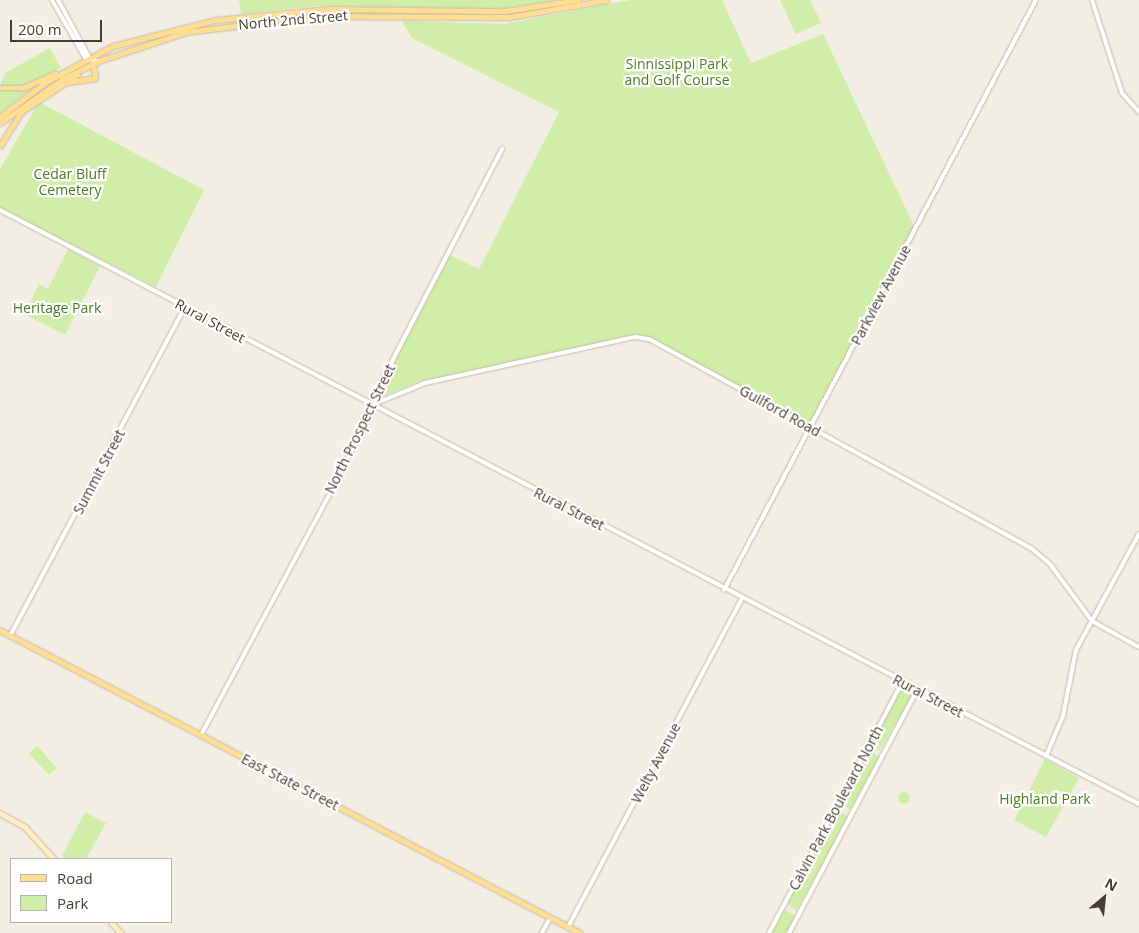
<!DOCTYPE html>
<html>
<head>
<meta charset="utf-8">
<style>
	body { margin:0 }
	#map { position:relative; width:1139px; height:933px; overflow:hidden; background:#f4efe4; font-family:"Open Sans",sans-serif }
	div>[style] { position:absolute }
	.green>* { inset:0; background:#d0eea7 }
	.round { border-radius:50% }
	.sand>* { inset:0; background:#feedba }
	.roads { filter:drop-shadow(0 0 1px #c3b9a8) drop-shadow(0 0 1px #c3b9a8) }
	.tertiary>* { height:4px; margin:-2px; padding:0 2px; transform-origin:2px; border-radius:2px; background:#fff }
	.secondary>* { height:4.5px; margin:-2.25px; padding:0 2.25px; transform-origin:2.25px; border-radius:2.25px; background:#ffefc3 }
	.primary>* { height:4.5px; margin:-2.25px; padding:0 2.25px; transform-origin:2.25px; border-radius:2.25px; background:#ffdd92 }
	span { translate:-50% -50%; white-space:nowrap; text-align:center; line-height:1.15; -webkit-text-stroke:4.5px #fff; paint-order:stroke }
	.street-label { font-size:14px; color:#473e33 }
	.park-label { font-size:14px; color:#477f1f }
	.legend { position:absolute; left:10px; top:858px; width:162px; height:65px; box-sizing:border-box; background:#fff; border:1px solid #b5b2ad; margin:0; padding:6px 9px; list-style:none; font-size:15px; color:#473e33 }
	.legend li { display:flex; align-items:center; gap:10px; height:25px }
	.legend b { width:25px; border:1px solid #b5b2ad }
	.north { position:absolute; left:1079px; top:873px; width:50px; height:50px; -webkit-text-stroke:4px #fff; paint-order:stroke; rotate:28deg; font-size:14px; font-weight:700; line-height:20px; text-align:center; color:#473e33 }
	.north::after { content:''; display:block; margin:auto; width:18px; height:22px; background:#473e33; clip-path:polygon(50% 0,100% 100%,50% 72%,0 100%) }
	.scale { position:absolute; left:10px; top:20px; width:92px; height:22px; box-sizing:border-box; border:2px solid #473e33; border-top:0; padding-left:6px; font-size:15px; line-height:18px; white-space:nowrap; color:#473e33; -webkit-text-stroke:4px #fff; paint-order:stroke }
</style>
</head>
<body>
<div id="map">
	<div class="green">
		<div style="clip-path:polygon(239px 0,560px 0,497px 9px,316px 6px,241px 14px)"></div>
		<div style="clip-path:polygon(630px 0,722px 0,751px 63px,823px 34px,914px 226px,811px 425px,638px 334px,421px 381px,383px 396px,379px 392px,450px 255px,479px 269px,559px 112px,412px 38px,402px 21px,505px 24px)"></div>
		<div style="clip-path:polygon(780px 0,810px 0,821px 23px,796px 34px)"></div>
		<div style="clip-path:polygon(50px 48px,61px 68px,23px 86px,0 86px,5px 73px)"></div>
		<div style="clip-path:polygon(35px 85px,35px 86px,0 113px,0 90px)"></div>
		<div style="clip-path:polygon(39px 102px,204px 190px,156px 287px,0 208px,0 169px)"></div>
		<div style="clip-path:polygon(68px 249px,100px 266px,65px 335px,24px 314px,39px 284px,48px 289px)"></div>
		<div style="clip-path:polygon(901px 687px,914px 693px,879px 751px,871px 744px)"></div>
		<div style="clip-path:polygon(37px 746px,57px 768px,49px 775px,29px 754px)"></div>
		<div style="clip-path:polygon(870px 751px,880px 757px,850px 810px,841px 802px)"></div>
		<div style="clip-path:polygon(1045px 759px,1079px 778px,1046px 837px,1014px 820px)"></div>
		<div class="round" style="left:898px;top:792px;width:12px;height:12px"></div>
		<div style="clip-path:polygon(837px 809px,849px 817px,796px 911px,787px 903px)"></div>
		<div style="clip-path:polygon(85px 812px,106px 823px,86px 859px,68px 859px,62px 856px)"></div>
		<div style="clip-path:polygon(784px 910px,796px 916px,788px 933px,771px 933px)"></div>
	</div>
	<div class="sand">
		<div class="round" style="left:1049px;top:790px;width:14px;height:14px"></div>
	</div>
	<div class="roads">
		<div class="tertiary">
			<div style="left:52px;top:0;width:68px;rotate:60deg"></div>
			<div style="left:86px;top:59px;width:12px;rotate:9deg"></div>
			<div style="left:58px;top:0;width:67px;rotate:61.5deg"></div>
			<div style="left:1092px;top:0;width:98px;rotate:72.1deg"></div>
			<div style="left:1122px;top:93px;width:25px;rotate:48deg"></div>
			<div style="left:0;top:210px;width:1285px;rotate:27.54deg"></div>
			<div style="left:372px;top:405px;width:57px;rotate:-22.5deg"></div>
			<div style="left:425px;top:383px;width:215px;rotate:-12.4deg"></div>
			<div style="left:635px;top:337px;width:14px;rotate:8deg"></div>
			<div style="left:649px;top:339px;width:435px;rotate:28.7deg"></div>
			<div style="left:1031px;top:548px;width:25px;rotate:40deg"></div>
			<div style="left:1050px;top:564px;width:71px;rotate:53.6deg"></div>
			<div style="left:1092px;top:621px;width:54px;rotate:29deg"></div>
			<div style="left:724px;top:590px;width:667px;rotate:-62.13deg"></div>
			<div style="left:10px;top:636px;width:373px;rotate:-62deg"></div>
			<div style="left:201px;top:735px;width:287px;rotate:-61.9deg"></div>
			<div style="left:336px;top:482px;width:80px;rotate:-63.4deg"></div>
			<div style="left:372px;top:410px;width:10px;rotate:-90deg"></div>
			<div style="left:372px;top:400px;width:283px;rotate:-62.6deg"></div>
			<div style="left:1046px;top:756px;width:43px;rotate:-67deg"></div>
			<div style="left:1063px;top:716px;width:67px;rotate:-78.9deg"></div>
			<div style="left:1076px;top:650px;width:132px;rotate:-61.5deg"></div>
			<div style="left:568px;top:927px;width:371px;rotate:-62.1deg"></div>
			<div style="left:542px;top:933px;width:17px;rotate:-62deg"></div>
			<div style="left:769px;top:933px;width:283px;rotate:-62deg"></div>
			<div style="left:789px;top:933px;width:275px;rotate:-62.2deg"></div>
		</div>
		<div class="secondary">
			<div style="left:0;top:813px;width:29px;rotate:29deg"></div>
			<div style="left:25px;top:827px;width:43px;rotate:47.8deg"></div>
			<div style="left:111px;top:922px;width:15px;rotate:48deg"></div>
		</div>
		<div class="primary">
			<div style="left:68px;top:82px;width:27px;rotate:-8deg"></div>
			<div style="left:95px;top:78px;width:14px;rotate:-98deg"></div>
			<div style="left:0;top:88px;width:23px"></div>
			<div style="left:23px;top:88px;width:35px;rotate:-24deg"></div>
			<div style="left:0;top:117px;width:58px;rotate:-37.3deg"></div>
			<div style="left:46px;top:82px;width:76px;rotate:-28.2deg"></div>
			<div style="left:113px;top:46px;width:106px;rotate:-14.2deg"></div>
			<div style="left:216px;top:20px;width:114px;rotate:-5.6deg"></div>
			<div style="left:329px;top:9px;width:176px;rotate:0.7deg"></div>
			<div style="left:505px;top:11px;width:74px;rotate:-8.6deg"></div>
			<div style="left:0;top:123px;width:77px;rotate:-34.9deg"></div>
			<div style="left:63px;top:79px;width:40px;rotate:-26.6deg"></div>
			<div style="left:99px;top:61px;width:92px;rotate:-18.4deg"></div>
			<div style="left:186px;top:32px;width:134px;rotate:-6.9deg"></div>
			<div style="left:319px;top:16px;width:191px;rotate:0.3deg"></div>
			<div style="left:510px;top:17px;width:98px;rotate:-9.9deg"></div>
			<div style="left:0;top:146px;width:40px;rotate:-58deg"></div>
			<div style="left:21px;top:112px;width:67px;rotate:-33.5deg"></div>
			<div style="left:0;top:630px;width:654px;rotate:27.58deg"></div>
		</div>
	</div>
	<div class="street-label">
		<span style="left:293px;top:20px;rotate:-5deg">North 2nd Street</span>
		<span style="left:881px;top:295px;rotate:-62deg">Parkview Avenue</span>
		<span style="left:210px;top:321px;rotate:28deg">Rural Street</span>
		<span style="left:780px;top:411px;rotate:29deg">Guilford Road</span>
		<span style="left:360px;top:429px;rotate:-64deg">North Prospect Street</span>
		<span style="left:99px;top:472px;rotate:-62deg">Summit Street</span>
		<span style="left:569px;top:509px;rotate:27deg">Rural Street</span>
		<span style="left:928px;top:696px;rotate:27deg">Rural Street</span>
		<span style="left:656px;top:763px;rotate:-62deg">Welty Avenue</span>
		<span style="left:290px;top:782px;rotate:27deg">East State Street</span>
		<span style="left:836px;top:808px;rotate:-62deg">Calvin Park Boulevard North</span>
	</div>
	<div class="park-label">
		<span style="left:677px;top:72px">Sinnissippi Park<br>and Golf Course</span>
		<span style="left:70px;top:182px">Cedar Bluff<br>Cemetery</span>
		<span style="left:57px;top:308px">Heritage Park</span>
		<span style="left:1045px;top:799px">Highland Park</span>
	</div>
	<ul class="legend">
	<li><b style="height:6px;background:#ffdd92"></b>Road</li>
	<li><b style="height:14px;background:#d0eea7"></b>Park</li>
	</ul>
	<div class="north">N</div>
	<div class="scale">200 m</div>
</div>
</body>
</html>
